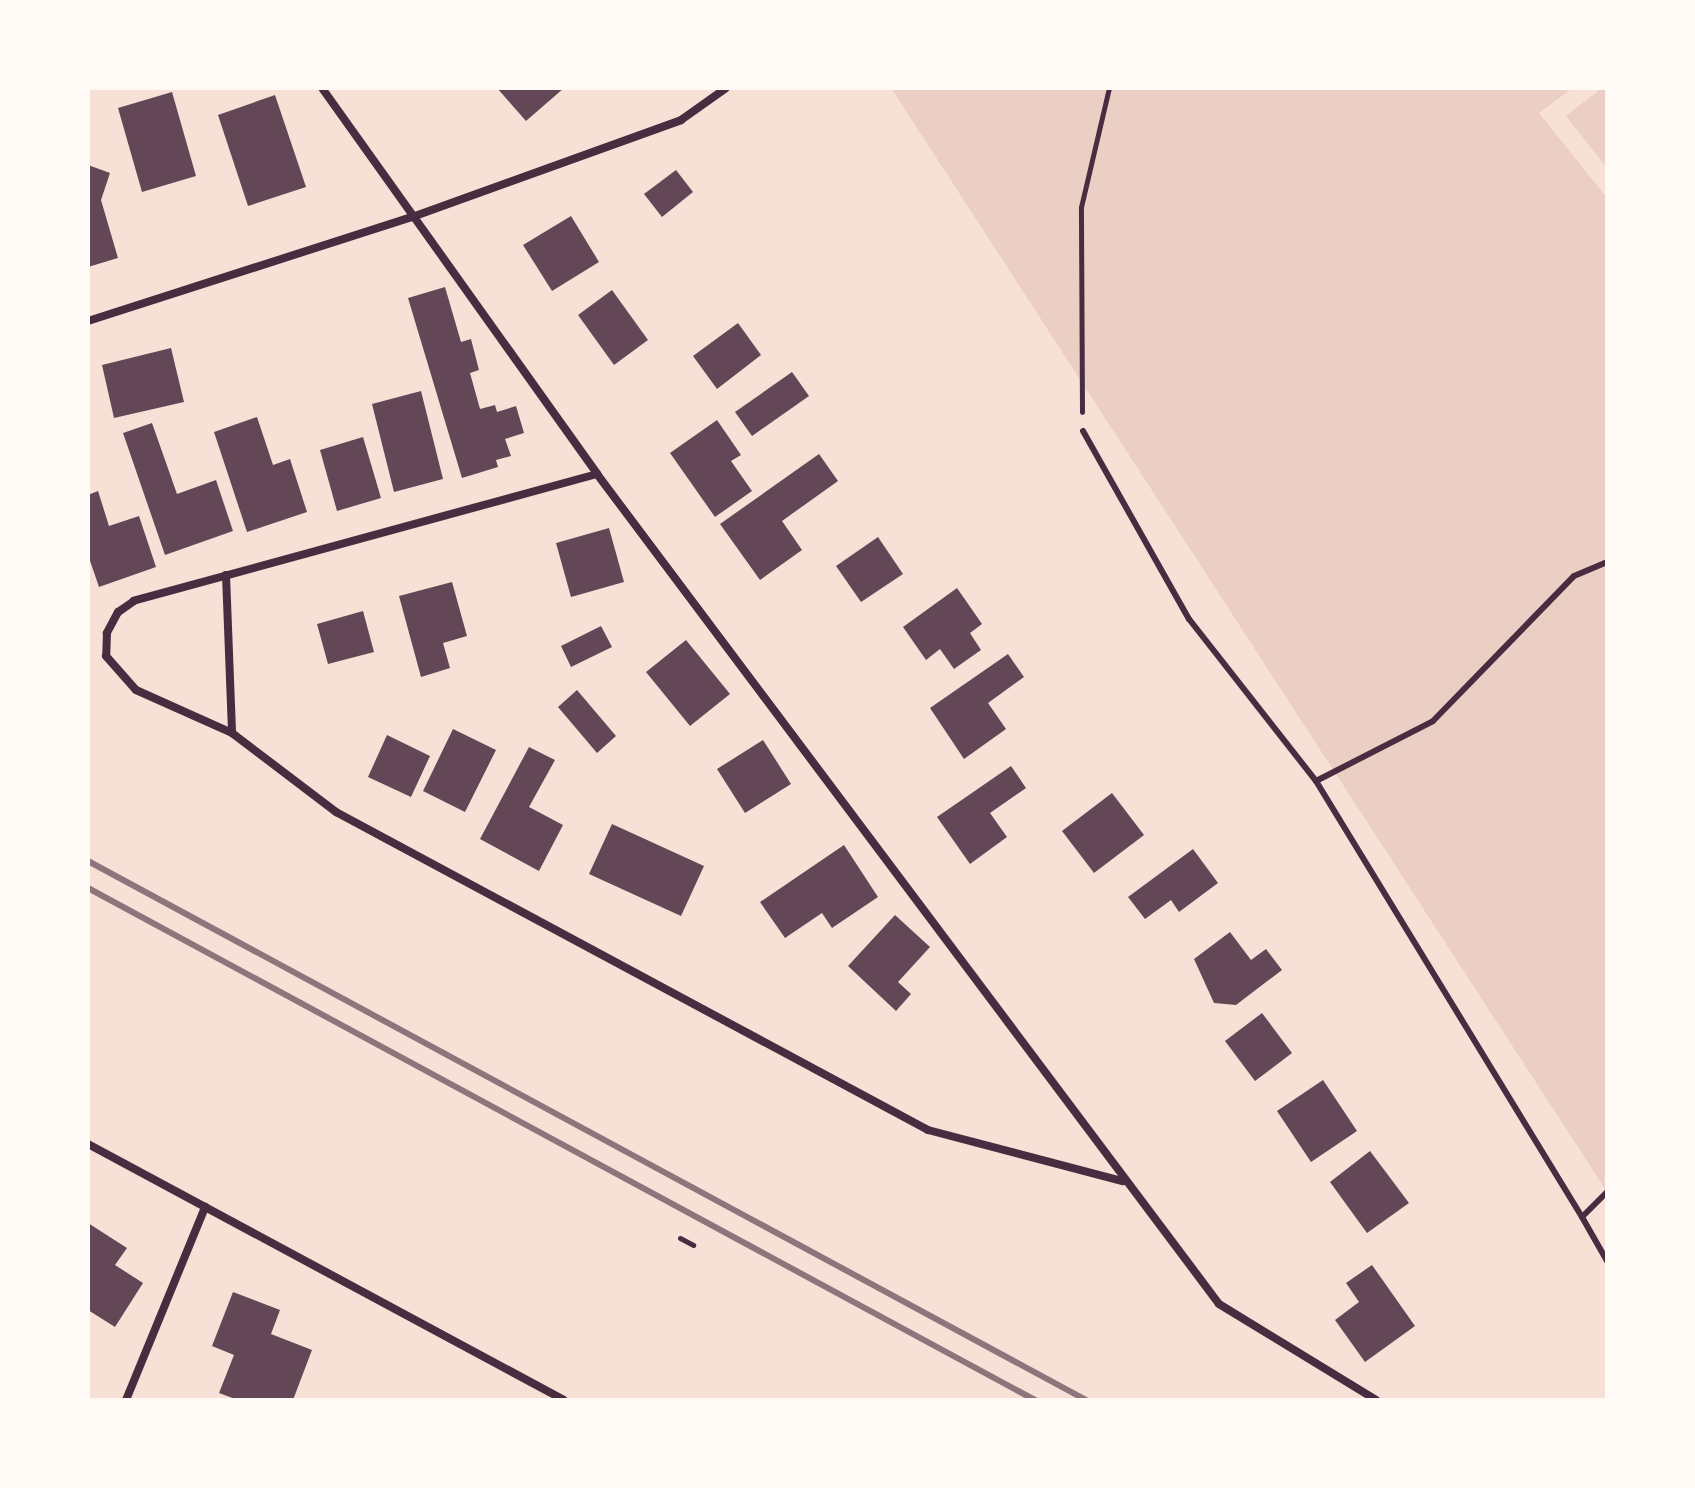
<!DOCTYPE html>
<html>
<head>
<meta charset="utf-8">
<style>
	body { margin:0 }
	#map { position:relative; width:1695px; height:1488px; overflow:hidden; background:#f7e1d7; font-family:"Source Serif 4",serif }
	div>[style] { position:absolute }
	.green>* { inset:0; background:#ebcfc5 }
	.building>* { inset:0; background:#644757 }
	.path>* { height:5px; margin:-2.5px; padding:0 2.5px; transform-origin:2.5px; border-radius:2.5px; background:#4a2c40 }
	.service>* { height:6px; margin:-3px; padding:0 3px; transform-origin:3px; border-radius:3px; background:#4a2c40 }
	.minor>* { height:8px; margin:-4px; padding:0 4px; transform-origin:4px; border-radius:4px; background:#4a2c40 }
	.rail>* { height:6px; margin:-3px; padding:0 3px; transform-origin:3px; border-radius:3px; background:#8f747c }
	span { translate:-50% -50%; white-space:nowrap; text-align:center; line-height:1.15; -webkit-text-stroke:8px #fffaf5; paint-order:stroke }
	.frame { position:absolute; inset:0; border:90px solid #fffaf5; pointer-events:none }
</style>
</head>
<body>
<div id="map">
	<div class="green">
		<div style="clip-path:polygon(891px 88px,1573px 88px,1539px 113px,1607px 198px,1607px 1192px)"></div>
		<div style="clip-path:polygon(1602px 88px,1607px 88px,1607px 168px,1566px 116px)"></div>
	</div>
	<div class="building">
		<div style="clip-path:polygon(497px 88px,564px 88px,526px 121px)"></div>
		<div style="clip-path:polygon(172px 92px,196px 176px,142px 192px,118px 108px)"></div>
		<div style="clip-path:polygon(275px 95px,306px 187px,248px 206px,218px 115px)"></div>
		<div style="clip-path:polygon(88px 165px,110px 173px,101px 200px,118px 258px,88px 267px)"></div>
		<div style="clip-path:polygon(676px 170px,693px 192px,662px 217px,644px 194px)"></div>
		<div style="clip-path:polygon(571px 216px,599px 262px,552px 291px,523px 245px)"></div>
		<div style="clip-path:polygon(445px 287px,461px 342px,471px 339px,479px 370px,470px 373px,480px 409px,495px 405px,497px 412px,516px 406px,524px 433px,505px 439px,511px 456px,496px 460px,498px 467px,462px 478px,408px 298px)"></div>
		<div style="clip-path:polygon(612px 290px,648px 340px,614px 365px,578px 315px)"></div>
		<div style="clip-path:polygon(738px 323px,761px 355px,717px 389px,693px 356px)"></div>
		<div style="clip-path:polygon(171px 348px,184px 402px,114px 418px,102px 365px)"></div>
		<div style="clip-path:polygon(792px 372px,809px 396px,752px 436px,735px 412px)"></div>
		<div style="clip-path:polygon(421px 391px,443px 479px,394px 492px,372px 404px)"></div>
		<div style="clip-path:polygon(257px 417px,273px 465px,290px 459px,307px 512px,247px 532px,214px 432px)"></div>
		<div style="clip-path:polygon(717px 420px,741px 455px,731px 461px,752px 491px,715px 517px,670px 453px)"></div>
		<div style="clip-path:polygon(152px 423px,177px 494px,216px 480px,233px 531px,165px 555px,123px 433px)"></div>
		<div style="clip-path:polygon(363px 437px,381px 498px,337px 511px,320px 450px)"></div>
		<div style="clip-path:polygon(819px 454px,838px 481px,782px 521px,802px 550px,760px 580px,720px 524px)"></div>
		<div style="clip-path:polygon(98px 491px,109px 526px,139px 516px,156px 567px,99px 587px,88px 555px,88px 495px)"></div>
		<div style="clip-path:polygon(609px 528px,624px 582px,571px 597px,556px 543px)"></div>
		<div style="clip-path:polygon(878px 537px,903px 574px,861px 602px,836px 566px)"></div>
		<div style="clip-path:polygon(452px 582px,467px 636px,443px 643px,450px 668px,421px 677px,399px 596px)"></div>
		<div style="clip-path:polygon(957px 588px,982px 624px,970px 633px,981px 650px,954px 669px,940px 649px,926px 660px,903px 627px)"></div>
		<div style="clip-path:polygon(363px 611px,374px 652px,328px 664px,317px 624px)"></div>
		<div style="clip-path:polygon(601px 626px,612px 647px,571px 667px,561px 646px)"></div>
		<div style="clip-path:polygon(686px 640px,730px 694px,690px 726px,646px 672px)"></div>
		<div style="clip-path:polygon(1008px 654px,1024px 677px,988px 703px,1006px 729px,964px 759px,930px 708px)"></div>
		<div style="clip-path:polygon(577px 690px,616px 736px,597px 753px,558px 707px)"></div>
		<div style="clip-path:polygon(453px 729px,496px 750px,465px 812px,423px 791px)"></div>
		<div style="clip-path:polygon(387px 735px,430px 756px,411px 797px,368px 777px)"></div>
		<div style="clip-path:polygon(763px 740px,791px 784px,745px 813px,717px 769px)"></div>
		<div style="clip-path:polygon(529px 747px,555px 760px,529px 807px,563px 825px,539px 871px,480px 839px)"></div>
		<div style="clip-path:polygon(1011px 766px,1026px 788px,990px 813px,1007px 837px,970px 864px,937px 817px)"></div>
		<div style="clip-path:polygon(1112px 793px,1144px 835px,1094px 873px,1062px 831px)"></div>
		<div style="clip-path:polygon(612px 824px,704px 866px,681px 916px,589px 874px)"></div>
		<div style="clip-path:polygon(844px 845px,878px 897px,832px 928px,822px 913px,785px 938px,760px 902px)"></div>
		<div style="clip-path:polygon(1193px 849px,1218px 883px,1179px 912px,1171px 900px,1145px 919px,1128px 897px)"></div>
		<div style="clip-path:polygon(895px 915px,930px 947px,898px 982px,911px 994px,896px 1011px,848px 966px)"></div>
		<div style="clip-path:polygon(1230px 932px,1251px 960px,1266px 949px,1282px 970px,1236px 1005px,1214px 1003px,1194px 959px)"></div>
		<div style="clip-path:polygon(1262px 1013px,1292px 1053px,1255px 1081px,1225px 1041px)"></div>
		<div style="clip-path:polygon(1323px 1080px,1357px 1131px,1311px 1162px,1277px 1111px)"></div>
		<div style="clip-path:polygon(1370px 1151px,1409px 1203px,1367px 1233px,1330px 1182px)"></div>
		<div style="clip-path:polygon(88px 1223px,127px 1248px,115px 1265px,143px 1283px,115px 1327px,88px 1310px)"></div>
		<div style="clip-path:polygon(1372px 1265px,1415px 1326px,1365px 1362px,1335px 1320px,1359px 1302px,1346px 1283px)"></div>
		<div style="clip-path:polygon(233px 1292px,280px 1310px,271px 1334px,312px 1350px,293px 1400px,238px 1400px,219px 1393px,234px 1355px,212px 1346px)"></div>
	</div>
	<div class="path">
		<div style="left:1082px;top:412px;width:205px;rotate:-90.3deg"></div>
		<div style="left:1081px;top:207px;width:122px;rotate:-76.8deg"></div>
		<div style="left:680px;top:1238px;width:15px;rotate:28deg"></div>
	</div>
	<div class="service">
		<div style="left:1083px;top:431px;width:216px;rotate:60.6deg"></div>
		<div style="left:1189px;top:619px;width:206px;rotate:51.9deg"></div>
		<div style="left:1316px;top:781px;width:511px;rotate:58.61deg"></div>
		<div style="left:1316px;top:781px;width:131px;rotate:-27.1deg"></div>
		<div style="left:1433px;top:721px;width:202px;rotate:-45.8deg"></div>
		<div style="left:1574px;top:576px;width:36px;rotate:-23deg"></div>
		<div style="left:1607px;top:1192px;width:35px;rotate:135deg"></div>
		<div style="left:1582px;top:1217px;width:51px;rotate:60.4deg"></div>
	</div>
	<div class="minor">
		<div style="left:322px;top:88px;width:474px;rotate:54.5deg"></div>
		<div style="left:597px;top:474px;width:1037px;rotate:53.15deg"></div>
		<div style="left:1219px;top:1304px;width:184px;rotate:31.4deg"></div>
		<div style="left:88px;top:321px;width:343px;rotate:-17.8deg"></div>
		<div style="left:415px;top:216px;width:283px;rotate:-19.8deg"></div>
		<div style="left:681px;top:120px;width:55px;rotate:-35.4deg"></div>
		<div style="left:597px;top:474px;width:480px;rotate:164.7deg"></div>
		<div style="left:134px;top:601px;width:19px;rotate:145deg"></div>
		<div style="left:118px;top:612px;width:24px;rotate:118deg"></div>
		<div style="left:107px;top:633px;width:23px;rotate:92deg"></div>
		<div style="left:106px;top:656px;width:45px;rotate:48.6deg"></div>
		<div style="left:136px;top:690px;width:105px;rotate:24.1deg"></div>
		<div style="left:232px;top:733px;width:131px;rotate:37.2deg"></div>
		<div style="left:336px;top:812px;width:672px;rotate:28.24deg"></div>
		<div style="left:928px;top:1130px;width:202px;rotate:14.7deg"></div>
		<div style="left:226px;top:575px;width:158px;rotate:87.8deg"></div>
		<div style="left:88px;top:1144px;width:540px;rotate:28.27deg"></div>
		<div style="left:126px;top:1400px;width:209px;rotate:-67.7deg"></div>
	</div>
	<div class="rail">
		<div style="left:88px;top:861px;width:1134px;rotate:28.37deg"></div>
		<div style="left:88px;top:888px;width:1077px;rotate:28.4deg"></div>
	</div>
	<div class="frame"></div>
</div>
</body>
</html>
